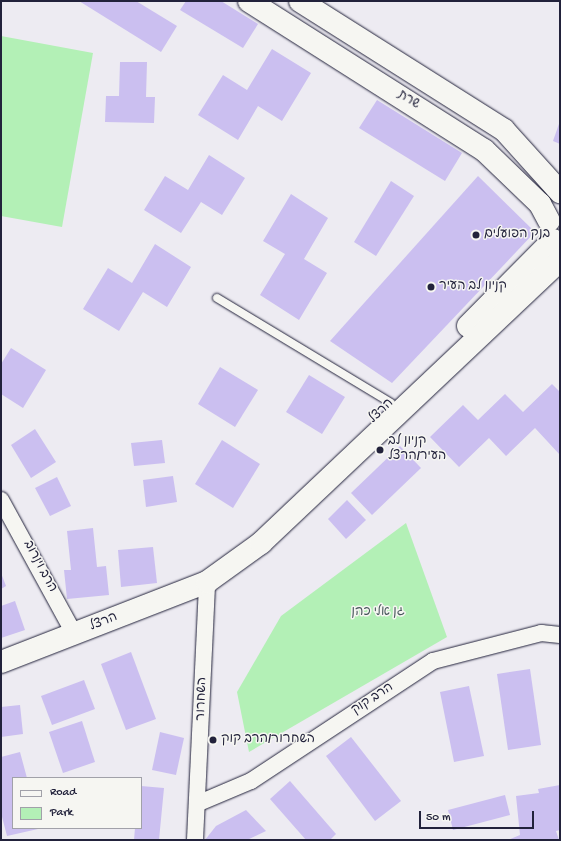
<!DOCTYPE html>
<html>
<head>
<meta charset="utf-8">
<style>
	body { margin:0 }
	#map { position:relative; width:561px; height:841px; overflow:hidden; background:#edebf2; font-family:"Gochi Hand","Playpen Sans Hebrew",sans-serif }
	div>[style] { position:absolute }
	.green>* { inset:0; background:#b3f0b6 }
	.building>* { inset:0; background:#cbbff0 }
	.roads { filter:drop-shadow(0 0 1px #22223b) drop-shadow(0 0 1px #22223b) }
	.lane>* { height:8px; margin:-4px; padding:0 4px; transform-origin:4px; border-radius:4px; background:#f6f6f2 }
	.street>* { height:16px; margin:-8px; padding:0 8px; transform-origin:8px; border-radius:8px; background:#f6f6f2 }
	.secondary>* { height:22px; margin:-11px; padding:0 11px; transform-origin:11px; border-radius:11px; background:#f6f6f2 }
	.dots>* { width:11px; height:11px; translate:-50% -50%; box-sizing:border-box; border:2px solid #f6f6f2; border-radius:50% }
	span { translate:-50% -50%; white-space:nowrap; text-align:center; line-height:1.15; -webkit-text-stroke:3px #f6f6f2; paint-order:stroke }
	.street-label { font-size:13px; color:#22223b }
	.poi-label { font-size:13px; color:#22223b }
	.left { translate:0 -50%; text-align:left }
	.park-label { font-size:13px; color:#46565a }
	.frame { position:absolute; inset:0; border:2px solid #22223b; pointer-events:none }
	.legend { position:absolute; left:12px; top:777px; width:130px; height:52px; box-sizing:border-box; background:#f6f6f2; border:1px solid #a1a1a9; margin:0; padding:5px 7px; list-style:none; font-size:12px; color:#22223b }
	.legend li { display:flex; align-items:center; gap:8px; height:20px }
	.legend b { width:20px; border:1px solid #a1a1a9 }
	.scale { position:absolute; left:419px; top:811px; width:115px; height:18px; box-sizing:border-box; border:2px solid #22223b; border-top:0; padding-left:5px; font-size:12px; line-height:14px; white-space:nowrap; color:#22223b; -webkit-text-stroke:3px #f6f6f2; paint-order:stroke }
</style>
</head>
<body>
<div id="map">
	<div class="green">
		<div style="clip-path:polygon(1px 36px,93px 53px,62px 227px,1px 216px)"></div>
		<div style="clip-path:polygon(406px 523px,447px 637px,249px 752px,237px 692px,281px 616px)"></div>
	</div>
	<div class="building">
		<div style="clip-path:polygon(79px 1px,136px 1px,177px 26px,161px 52px)"></div>
		<div style="clip-path:polygon(186px 1px,221px 1px,258px 24px,243px 48px,180px 10px)"></div>
		<div style="clip-path:polygon(272px 49px,311px 73px,282px 121px,258px 106px,238px 140px,198px 115px,223px 75px,247px 90px)"></div>
		<div style="clip-path:polygon(120px 62px,147px 62px,146px 97px,155px 97px,154px 123px,105px 122px,106px 96px,119px 96px)"></div>
		<div style="clip-path:polygon(377px 100px,462px 153px,445px 181px,359px 128px)"></div>
		<div style="clip-path:polygon(560px 121px,560px 144px,553px 141px)"></div>
		<div style="clip-path:polygon(209px 155px,245px 178px,222px 215px,201px 202px,181px 233px,144px 210px,165px 176px,188px 190px)"></div>
		<div style="clip-path:polygon(478px 176px,535px 232px,392px 383px,330px 341px)"></div>
		<div style="clip-path:polygon(391px 181px,414px 196px,376px 256px,354px 242px)"></div>
		<div style="clip-path:polygon(291px 194px,328px 218px,304px 259px,327px 273px,299px 320px,260px 295px,285px 254px,263px 241px)"></div>
		<div style="clip-path:polygon(155px 244px,191px 267px,167px 307px,143px 292px,119px 331px,83px 309px,108px 268px,132px 283px)"></div>
		<div style="clip-path:polygon(11px 348px,46px 370px,23px 408px,1px 394px,1px 364px)"></div>
		<div style="clip-path:polygon(220px 367px,258px 390px,235px 427px,198px 404px)"></div>
		<div style="clip-path:polygon(309px 375px,345px 397px,322px 434px,286px 412px)"></div>
		<div style="clip-path:polygon(552px 384px,560px 392px,560px 455px,535px 428px,506px 456px,489px 438px,459px 467px,430px 437px,463px 405px,478px 420px,505px 394px,523px 412px)"></div>
		<div style="clip-path:polygon(35px 429px,56px 462px,31px 478px,11px 445px)"></div>
		<div style="clip-path:polygon(162px 440px,165px 463px,134px 466px,131px 443px)"></div>
		<div style="clip-path:polygon(222px 440px,260px 464px,233px 508px,195px 484px)"></div>
		<div style="clip-path:polygon(400px 446px,421px 468px,372px 515px,351px 493px)"></div>
		<div style="clip-path:polygon(173px 476px,177px 502px,146px 507px,143px 480px)"></div>
		<div style="clip-path:polygon(57px 477px,71px 506px,50px 516px,35px 488px)"></div>
		<div style="clip-path:polygon(347px 500px,366px 520px,346px 539px,328px 519px)"></div>
		<div style="clip-path:polygon(93px 528px,97px 567px,106px 566px,109px 595px,67px 599px,64px 570px,71px 570px,67px 531px)"></div>
		<div style="clip-path:polygon(153px 547px,157px 583px,121px 587px,118px 550px)"></div>
		<div style="clip-path:polygon(1px 573px,6px 586px,1px 589px)"></div>
		<div style="clip-path:polygon(15px 601px,25px 630px,1px 638px,1px 606px)"></div>
		<div style="clip-path:polygon(131px 652px,156px 719px,126px 730px,101px 664px)"></div>
		<div style="clip-path:polygon(530px 669px,541px 745px,508px 750px,497px 674px)"></div>
		<div style="clip-path:polygon(84px 680px,95px 709px,52px 725px,41px 696px)"></div>
		<div style="clip-path:polygon(469px 686px,484px 756px,454px 762px,440px 692px)"></div>
		<div style="clip-path:polygon(20px 705px,23px 734px,1px 737px,1px 707px)"></div>
		<div style="clip-path:polygon(82px 721px,95px 762px,63px 773px,49px 732px)"></div>
		<div style="clip-path:polygon(160px 732px,184px 738px,176px 775px,152px 770px)"></div>
		<div style="clip-path:polygon(351px 737px,401px 801px,375px 821px,326px 756px)"></div>
		<div style="clip-path:polygon(20px 752px,27px 778px,13px 778px,13px 828px,38px 829px,7px 836px,1px 813px,1px 757px)"></div>
		<div style="clip-path:polygon(290px 781px,336px 834px,330px 840px,306px 840px,270px 799px)"></div>
		<div style="clip-path:polygon(560px 785px,560px 830px,556px 831px,559px 840px,508px 840px,520px 835px,516px 796px,539px 793px,538px 789px)"></div>
		<div style="clip-path:polygon(141px 786px,164px 788px,159px 840px,134px 840px,135px 828px,141px 828px)"></div>
		<div style="clip-path:polygon(505px 795px,510px 815px,453px 830px,448px 810px)"></div>
		<div style="clip-path:polygon(246px 810px,266px 831px,247px 840px,205px 840px,216px 826px)"></div>
	</div>
	<div class="roads">
		<div class="lane">
			<div style="left:217px;top:298px;width:203px;rotate:31.1deg"></div>
		</div>
		<div class="street">
			<div style="left:1px;top:500px;width:154px;rotate:61.3deg"></div>
			<div style="left:199px;top:803px;width:56px;rotate:-22.9deg"></div>
			<div style="left:251px;top:781px;width:218px;rotate:-33.4deg"></div>
			<div style="left:433px;top:661px;width:112px;rotate:-14.5deg"></div>
			<div style="left:541px;top:633px;width:19px;rotate:6deg"></div>
			<div style="left:195px;top:840px;width:258px;rotate:-87.3deg"></div>
		</div>
		<div class="secondary">
			<div style="left:249px;top:1px;width:278px;rotate:32.4deg"></div>
			<div style="left:484px;top:150px;width:78px;rotate:44deg"></div>
			<div style="left:540px;top:204px;width:19px;rotate:62deg"></div>
			<div style="left:300px;top:1px;width:241px;rotate:32.3deg"></div>
			<div style="left:504px;top:130px;width:84px;rotate:47.9deg"></div>
			<div style="left:468px;top:326px;width:121px;rotate:-45.3deg"></div>
			<div style="left:1px;top:662px;width:221px;rotate:-21.2deg"></div>
			<div style="left:207px;top:582px;width:67px;rotate:-35.8deg"></div>
			<div style="left:261px;top:543px;width:412px;rotate:-43.4deg"></div>
		</div>
	</div>
	<div class="dots">
		<div style="left:476px;top:235px;background:#22223b"></div>
		<div style="left:431px;top:287px;background:#22223b"></div>
		<div style="left:380px;top:450px;background:#22223b"></div>
		<div style="left:213px;top:740px;background:#22223b"></div>
	</div>
	<div class="street-label">
		<span style="left:408px;top:101px;rotate:32deg">שרת</span>
		<span style="left:382px;top:412px;rotate:-44deg">הרצל</span>
		<span style="left:39px;top:567px;rotate:62deg">הרב וינרוב</span>
		<span style="left:104px;top:623px;rotate:-22deg">הרצל</span>
		<span style="left:203px;top:699px;rotate:-88deg">השחרור</span>
		<span style="left:373px;top:700px;rotate:-33deg">הרב קוק</span>
	</div>
	<div class="poi-label">
		<span class="left" style="left:484px;top:235px">בנק הפועלים</span>
		<span class="left" style="left:439px;top:287px">קניון לב העיר</span>
		<span class="left" style="left:388px;top:450px">קניון לב<br>העיר/הרצל</span>
		<span class="left" style="left:221px;top:740px">השחרור/הרב קוק</span>
	</div>
	<div class="park-label">
		<span style="left:378px;top:613px">גן אלי כהן</span>
	</div>
	<div class="frame"></div>
	<ul class="legend">
	<li><b style="height:5px;background:#f6f6f2"></b>Road</li>
	<li><b style="height:11px;background:#b3f0b6"></b>Park</li>
	</ul>
	<div class="scale">50 m</div>
</div>
</body>
</html>
